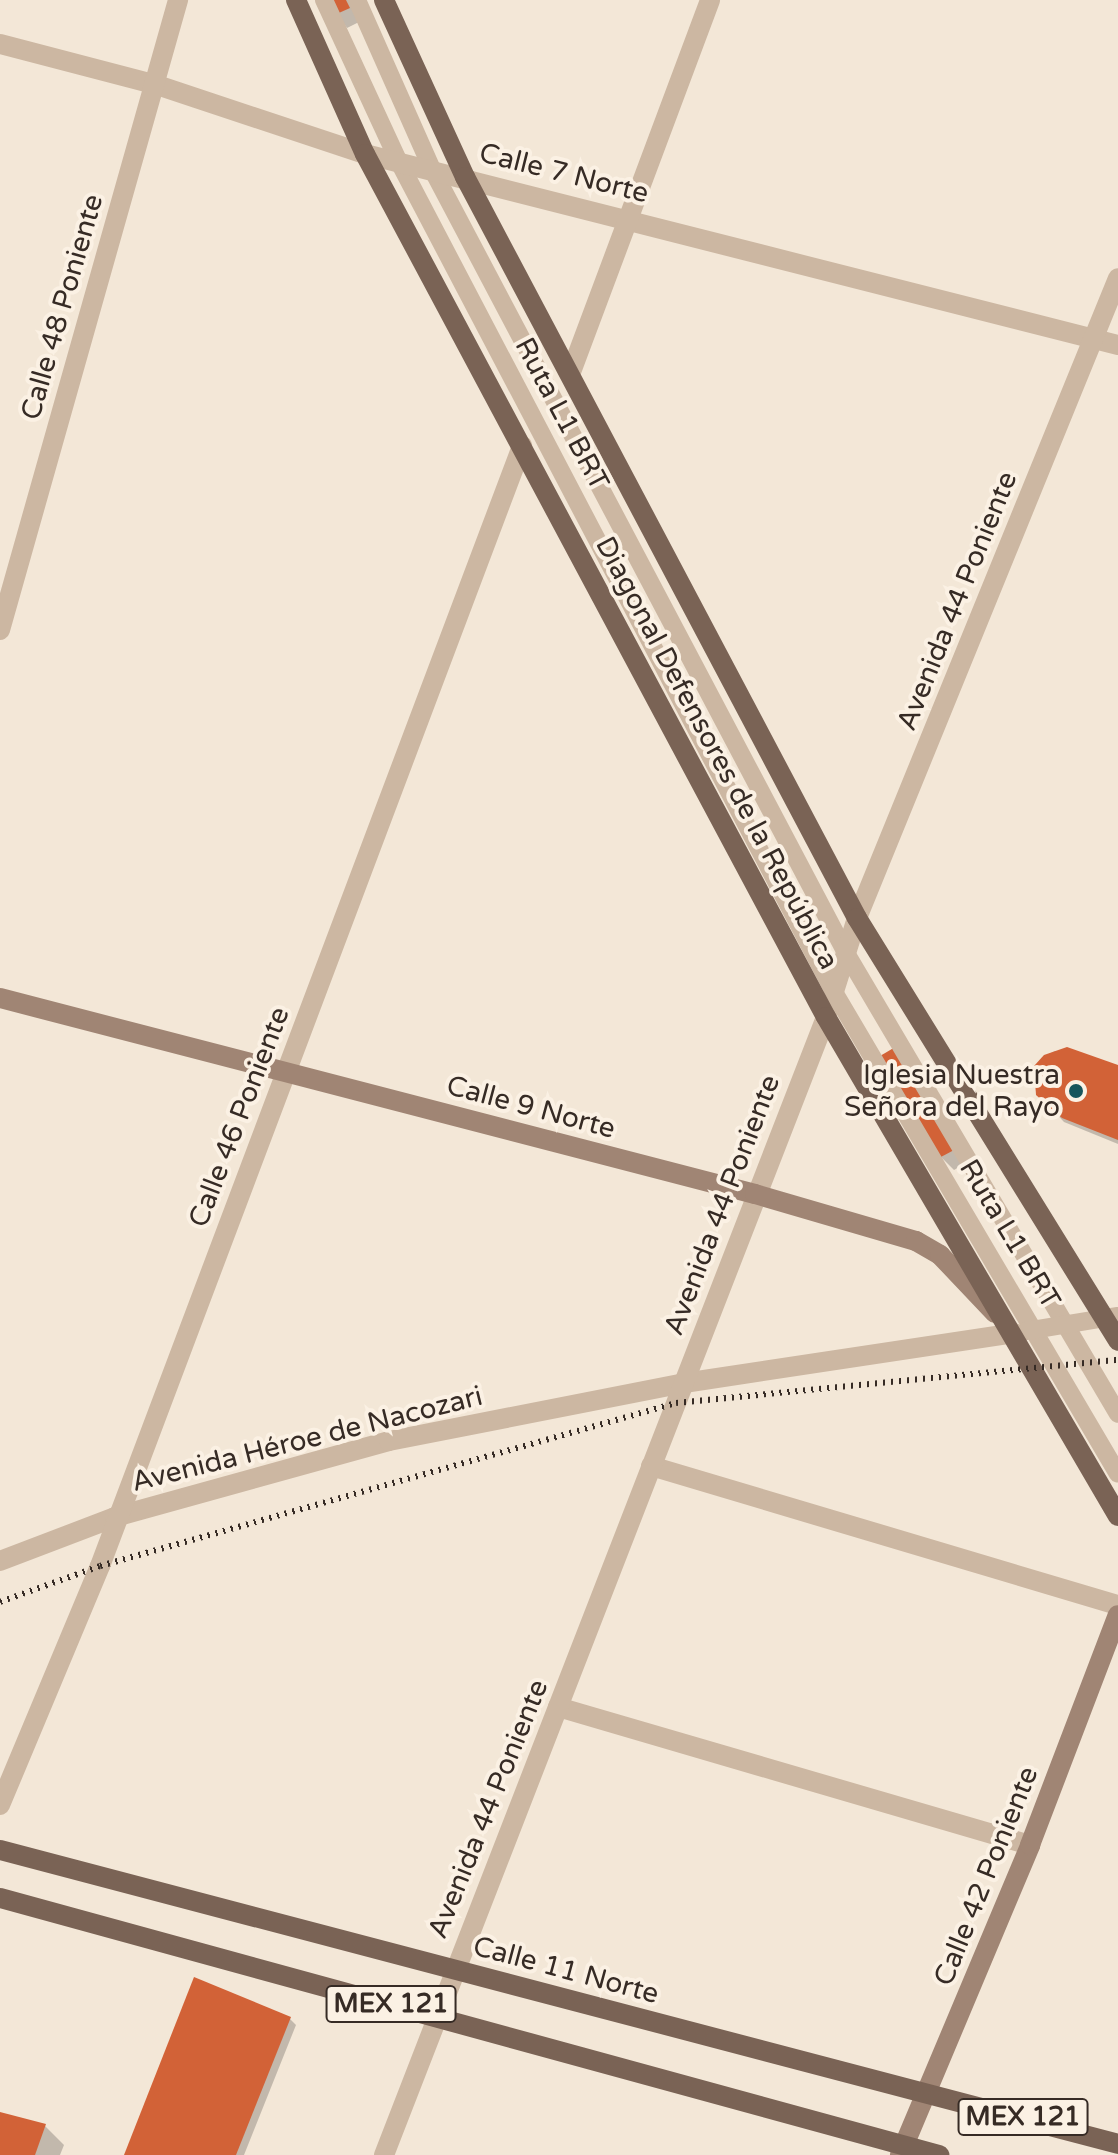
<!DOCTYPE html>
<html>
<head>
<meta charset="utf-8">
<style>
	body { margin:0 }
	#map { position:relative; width:1118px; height:2155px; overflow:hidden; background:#f3e7d7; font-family:"Varela Round",sans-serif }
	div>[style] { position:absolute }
	.shadow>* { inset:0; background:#0003 }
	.building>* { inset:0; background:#d26237 }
	.service>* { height:18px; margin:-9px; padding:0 9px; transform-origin:9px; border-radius:9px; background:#ccb7a2 }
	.minor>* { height:20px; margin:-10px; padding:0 10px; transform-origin:10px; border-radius:10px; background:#ccb7a2 }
	.secondary>* { height:20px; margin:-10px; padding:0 10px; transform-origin:10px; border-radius:10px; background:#a08574 }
	.primary>* { height:20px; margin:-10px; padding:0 10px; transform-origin:10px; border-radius:10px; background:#7a6355 }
	.rail>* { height:6px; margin-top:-3px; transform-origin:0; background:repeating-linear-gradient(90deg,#362b25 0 2px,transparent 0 8px) }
	.dots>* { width:22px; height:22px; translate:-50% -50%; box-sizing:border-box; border:4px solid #fbf1e4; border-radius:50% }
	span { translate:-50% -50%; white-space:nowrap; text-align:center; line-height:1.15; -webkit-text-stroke:8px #fbf1e4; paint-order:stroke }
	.shield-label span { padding:2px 6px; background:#fbf1e4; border:2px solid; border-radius:6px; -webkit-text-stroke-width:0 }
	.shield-label { font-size:26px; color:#362b25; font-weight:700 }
	.street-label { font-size:28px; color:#362b25 }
	.poi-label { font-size:28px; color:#362b25 }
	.right { translate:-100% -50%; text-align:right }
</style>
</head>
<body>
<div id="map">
	<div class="shadow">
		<div style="clip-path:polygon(327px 0,352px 0,361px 21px,347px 28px)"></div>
		<div style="clip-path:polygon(896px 1049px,968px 1162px,954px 1170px,941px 1157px)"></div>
		<div style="clip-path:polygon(1055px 1051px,1118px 1067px,1118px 1144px,1064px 1122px,1038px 1094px,1045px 1056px)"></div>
		<div style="clip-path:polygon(290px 2019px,296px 2025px,244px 2155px,126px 2155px)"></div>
		<div style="clip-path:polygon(0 2114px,45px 2126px,64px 2145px,60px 2155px,0 2155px)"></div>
	</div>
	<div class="building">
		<div style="clip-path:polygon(325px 0,346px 0,350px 8px,332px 16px)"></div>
		<div style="clip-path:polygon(897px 1046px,956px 1149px,939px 1158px,880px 1056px)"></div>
		<div style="clip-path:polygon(1067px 1047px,1118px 1065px,1118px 1140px,1062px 1118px,1036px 1095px,1034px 1066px,1044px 1055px)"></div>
		<div style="clip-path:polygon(194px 1977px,291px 2017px,236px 2155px,124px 2155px)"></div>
		<div style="clip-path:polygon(0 2112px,46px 2124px,35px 2155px,0 2155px)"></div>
	</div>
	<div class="service">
		<div style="left:324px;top:0;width:179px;rotate:65.2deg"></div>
		<div style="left:399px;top:162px;width:937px;rotate:62.34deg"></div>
		<div style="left:834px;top:992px;width:559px;rotate:59.49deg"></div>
		<div style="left:357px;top:0;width:185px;rotate:66.1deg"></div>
		<div style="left:432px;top:169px;width:887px;rotate:62.16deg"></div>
		<div style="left:846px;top:953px;width:535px;rotate:59.46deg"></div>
		<div style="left:1026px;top:1331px;width:93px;rotate:-9.3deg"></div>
	</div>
	<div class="minor">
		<div style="left:0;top:44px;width:159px;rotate:14.6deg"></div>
		<div style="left:154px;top:84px;width:222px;rotate:18.4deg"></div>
		<div style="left:365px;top:154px;width:777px;rotate:14.23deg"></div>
		<div style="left:571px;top:372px;width:397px;rotate:-69.5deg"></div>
		<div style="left:0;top:630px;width:655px;rotate:-74.22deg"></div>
		<div style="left:651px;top:1466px;width:487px;rotate:16.6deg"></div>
		<div style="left:0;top:1561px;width:123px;rotate:-20.9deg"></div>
		<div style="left:115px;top:1517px;width:284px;rotate:-15.5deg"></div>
		<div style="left:389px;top:1441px;width:301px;rotate:-11.1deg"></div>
		<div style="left:684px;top:1383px;width:334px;rotate:-8.6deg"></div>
		<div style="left:558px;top:1707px;width:492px;rotate:16.3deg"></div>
		<div style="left:0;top:1805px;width:259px;rotate:-67.3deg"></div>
		<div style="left:100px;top:1566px;width:1197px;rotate:-69.35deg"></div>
		<div style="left:384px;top:2155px;width:1221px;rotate:-68.77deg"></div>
		<div style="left:826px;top:1017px;width:104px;rotate:-72.6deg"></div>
		<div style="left:857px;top:918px;width:691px;rotate:-67.81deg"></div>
	</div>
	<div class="secondary">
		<div style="left:0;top:998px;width:780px;rotate:14.55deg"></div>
		<div style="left:755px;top:1194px;width:168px;rotate:16.3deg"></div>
		<div style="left:916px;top:1241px;width:28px;rotate:30deg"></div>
		<div style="left:940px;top:1255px;width:80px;rotate:46.5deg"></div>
		<div style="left:900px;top:2155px;width:336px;rotate:-67.2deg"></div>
		<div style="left:1030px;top:1845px;width:246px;rotate:-69.1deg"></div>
	</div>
	<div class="primary">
		<div style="left:296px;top:0;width:169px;rotate:65.9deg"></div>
		<div style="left:365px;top:154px;width:978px;rotate:61.89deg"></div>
		<div style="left:826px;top:1017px;width:578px;rotate:59.67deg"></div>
		<div style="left:384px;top:0;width:195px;rotate:65.4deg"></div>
		<div style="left:465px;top:177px;width:838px;rotate:62.12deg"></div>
		<div style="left:857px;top:918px;width:497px;rotate:58.3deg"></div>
		<div style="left:0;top:1850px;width:1156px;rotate:14.73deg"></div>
		<div style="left:0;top:1898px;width:974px;rotate:15.31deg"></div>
	</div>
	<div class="rail">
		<div style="left:0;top:1602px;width:106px;rotate:-19.8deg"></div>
		<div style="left:100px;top:1566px;width:599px;rotate:-15.8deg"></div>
		<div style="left:676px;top:1403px;width:444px;rotate:-5.6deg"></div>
	</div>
	<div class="dots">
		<div style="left:1076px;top:1091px;background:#17555c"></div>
	</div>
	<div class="shield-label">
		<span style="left:391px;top:2004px">MEX 121</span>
		<span style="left:1023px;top:2117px">MEX 121</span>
	</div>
	<div class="street-label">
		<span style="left:564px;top:173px;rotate:14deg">Calle 7 Norte</span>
		<span style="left:62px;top:307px;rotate:-74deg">Calle 48 Poniente</span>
		<span style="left:562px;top:414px;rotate:62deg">Ruta L1 BRT</span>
		<span style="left:957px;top:601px;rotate:-68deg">Avenida 44 Poniente</span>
		<span style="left:717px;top:753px;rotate:62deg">Diagonal Defensores de la República</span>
		<span style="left:531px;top:1107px;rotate:15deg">Calle 9 Norte</span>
		<span style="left:239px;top:1117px;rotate:-69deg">Calle 46 Poniente</span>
		<span style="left:722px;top:1205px;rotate:-69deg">Avenida 44 Poniente</span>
		<span style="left:1010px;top:1234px;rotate:59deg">Ruta L1 BRT</span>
		<span style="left:307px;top:1439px;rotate:-14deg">Avenida Héroe de Nacozari</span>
		<span style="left:488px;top:1809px;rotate:-68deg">Avenida 44 Poniente</span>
		<span style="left:986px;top:1876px;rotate:-68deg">Calle 42 Poniente</span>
		<span style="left:566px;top:1970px;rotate:15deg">Calle 11 Norte</span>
	</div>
	<div class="poi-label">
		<span class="right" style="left:1060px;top:1091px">Iglesia Nuestra<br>Señora del Rayo</span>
	</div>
</div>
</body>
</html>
